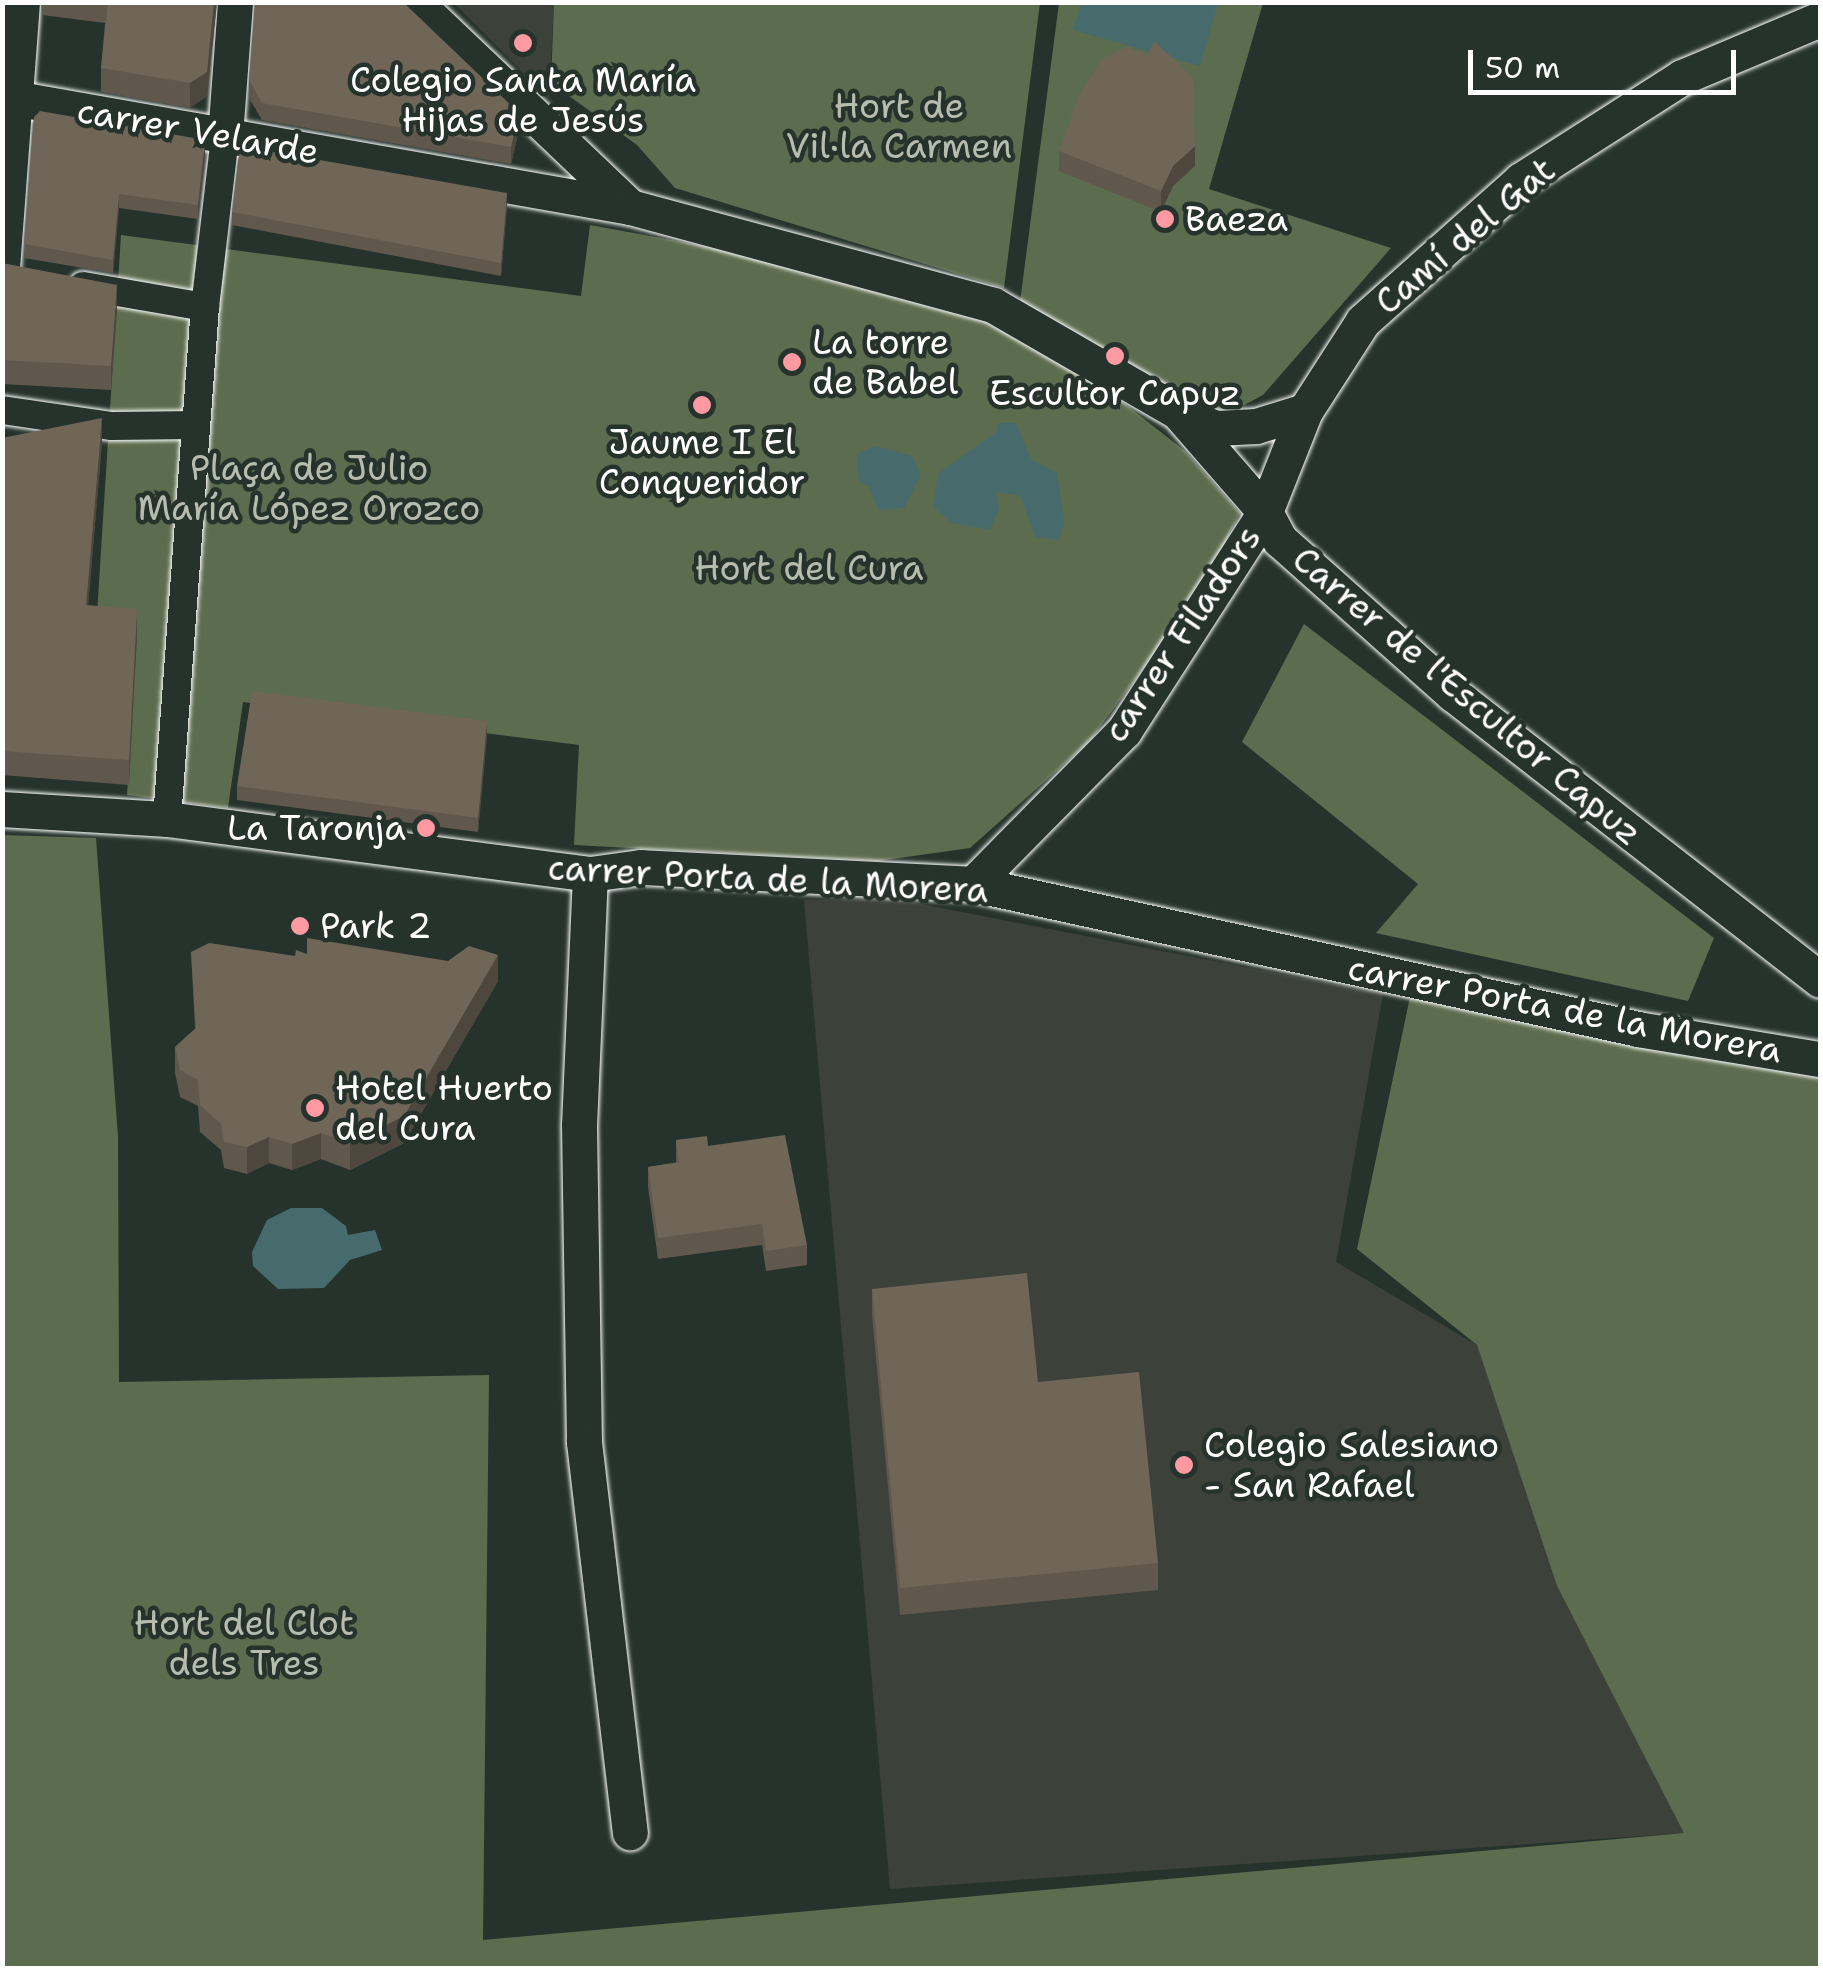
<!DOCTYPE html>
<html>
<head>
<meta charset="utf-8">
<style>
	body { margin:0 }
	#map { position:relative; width:1823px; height:1971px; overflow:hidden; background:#26332d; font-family:"Shantell Sans",sans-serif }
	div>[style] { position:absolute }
	.built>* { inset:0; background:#3c423a }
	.green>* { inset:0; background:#5c6c4e }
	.water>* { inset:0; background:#476a6d }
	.roads { filter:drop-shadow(0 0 2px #fff) drop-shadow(0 0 2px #fff) }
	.pedestrian>* { height:28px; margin:-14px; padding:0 14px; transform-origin:14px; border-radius:14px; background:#26332d }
	.minor>* { height:35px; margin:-17.5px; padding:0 17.5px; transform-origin:17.5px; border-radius:17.5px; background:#26332d }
	.wall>* { inset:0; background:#60584c }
	.shaded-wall>* { inset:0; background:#4e473e }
	.building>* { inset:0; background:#706658 }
	.dots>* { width:28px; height:28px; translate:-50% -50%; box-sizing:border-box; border:5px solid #26332d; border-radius:50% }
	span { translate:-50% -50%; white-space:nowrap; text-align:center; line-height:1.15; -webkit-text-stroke:9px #26332d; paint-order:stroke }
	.poi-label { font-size:35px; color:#fff }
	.left { translate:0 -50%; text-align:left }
	.right { translate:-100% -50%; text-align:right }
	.park-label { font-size:35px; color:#b6bdaf }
	.street-label { font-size:35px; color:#fff }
	.frame { position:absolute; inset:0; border:5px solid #fff; pointer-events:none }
	.scale { position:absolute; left:1468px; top:50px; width:268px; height:45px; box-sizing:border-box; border:5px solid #fff; border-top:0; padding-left:12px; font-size:30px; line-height:35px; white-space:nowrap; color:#fff; -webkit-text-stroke:8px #26332d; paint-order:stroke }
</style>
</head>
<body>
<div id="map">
	<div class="built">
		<div style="clip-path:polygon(454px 3px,554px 3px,549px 98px)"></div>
		<div style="clip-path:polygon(895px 899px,1383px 994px,1336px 1262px,1477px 1345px,1557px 1586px,1685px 1833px,890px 1889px,804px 900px)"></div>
	</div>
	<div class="green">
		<div style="clip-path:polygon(554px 3px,1040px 3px,1004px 288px,675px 188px,637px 145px,551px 83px)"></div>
		<div style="clip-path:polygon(1059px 3px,1263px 3px,1209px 189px,1391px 248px,1263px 395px,1222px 417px,1020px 302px)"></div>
		<div style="clip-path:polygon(590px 225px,797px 263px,988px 321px,1088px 375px,1185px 451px,1240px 513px,1199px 594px,1088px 743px,970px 848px,878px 861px,574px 845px,579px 745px,243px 702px,228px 808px,127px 795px,137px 634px,96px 630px,121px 235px,581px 296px)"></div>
		<div style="clip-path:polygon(1304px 624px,1714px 938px,1688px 1001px,1376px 933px,1418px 884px,1242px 742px)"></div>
		<div style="clip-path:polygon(3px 835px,96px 838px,118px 1137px,119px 1382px,489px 1375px,483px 1940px,1684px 1833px,1557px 1586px,1477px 1345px,1357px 1249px,1410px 997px,1820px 1057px,1820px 1968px,3px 1968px)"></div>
	</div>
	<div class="water">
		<div style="clip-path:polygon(1081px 3px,1218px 3px,1200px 66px,1073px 30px)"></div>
		<div style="clip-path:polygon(998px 423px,1016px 423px,1031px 459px,1057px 473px,1064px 522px,1059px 540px,1035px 537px,1020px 495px,996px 492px,999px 510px,989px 530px,952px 523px,933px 506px,939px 473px,996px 432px)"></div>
		<div style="clip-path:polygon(875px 446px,912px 456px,921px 475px,904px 508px,878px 510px,869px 486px,859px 482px,857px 454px)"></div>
		<div style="clip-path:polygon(291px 1208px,322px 1208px,346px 1226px,348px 1235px,375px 1230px,382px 1250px,350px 1260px,324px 1288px,278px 1289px,253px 1266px,252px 1252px,267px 1220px)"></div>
	</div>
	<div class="roads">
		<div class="pedestrian">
			<div style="left:83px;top:286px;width:124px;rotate:9.8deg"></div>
			<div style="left:2px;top:410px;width:111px;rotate:8.3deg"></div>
			<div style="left:112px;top:426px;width:84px;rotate:-0.7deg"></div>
			<div style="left:167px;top:819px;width:513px;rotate:-85.76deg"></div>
			<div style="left:205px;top:307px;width:172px;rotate:-83.3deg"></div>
		</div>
		<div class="minor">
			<div style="left:415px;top:2px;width:297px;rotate:43.6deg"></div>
			<div style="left:2px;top:96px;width:638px;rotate:10.02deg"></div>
			<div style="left:630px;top:207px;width:376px;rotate:15.1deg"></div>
			<div style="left:993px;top:305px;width:214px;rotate:30deg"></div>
			<div style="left:1178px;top:412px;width:133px;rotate:49deg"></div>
			<div style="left:1265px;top:512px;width:32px;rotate:62deg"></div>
			<div style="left:1280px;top:540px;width:232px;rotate:41.7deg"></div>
			<div style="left:1453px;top:694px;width:465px;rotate:37.9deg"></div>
			<div style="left:225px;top:136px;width:134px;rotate:-85.7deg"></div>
			<div style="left:2px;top:268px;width:267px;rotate:-85.7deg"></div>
			<div style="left:1181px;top:414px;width:38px;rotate:22deg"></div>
			<div style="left:1216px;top:428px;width:40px;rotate:-2.9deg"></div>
			<div style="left:1256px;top:426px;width:51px;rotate:-17deg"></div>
			<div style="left:2px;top:809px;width:165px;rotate:3.5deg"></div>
			<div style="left:167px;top:819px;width:427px;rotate:7.4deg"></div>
			<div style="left:590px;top:874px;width:51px;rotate:-7.8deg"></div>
			<div style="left:641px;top:867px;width:332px;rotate:2.9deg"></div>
			<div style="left:973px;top:884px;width:681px;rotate:12.3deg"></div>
			<div style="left:1638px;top:1029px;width:184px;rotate:9.4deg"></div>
			<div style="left:590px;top:874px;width:251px;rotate:92.5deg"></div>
			<div style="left:579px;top:1125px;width:317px;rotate:89.1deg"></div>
			<div style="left:584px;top:1442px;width:393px;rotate:83.3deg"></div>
			<div style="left:973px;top:884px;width:215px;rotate:-45.4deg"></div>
			<div style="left:1124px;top:731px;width:260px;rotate:-57.2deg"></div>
			<div style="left:1265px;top:512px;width:109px;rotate:-68.4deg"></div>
			<div style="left:1305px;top:411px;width:107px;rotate:-57.2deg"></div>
			<div style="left:1363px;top:321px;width:212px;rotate:-41.7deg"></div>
			<div style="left:1521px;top:180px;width:191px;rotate:-32.6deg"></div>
			<div style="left:1682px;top:77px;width:150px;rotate:-22.8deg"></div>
		</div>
	</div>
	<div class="wall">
		<div style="clip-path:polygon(41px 2px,217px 2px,207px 96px,190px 108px,101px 92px,101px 68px,105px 23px,42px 15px)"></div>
		<div style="clip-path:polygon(249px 80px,519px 130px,511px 164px,262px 120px,249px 98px)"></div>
		<div style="clip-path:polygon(34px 117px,205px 154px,198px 219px,119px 208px,113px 273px,24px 258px)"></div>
		<div style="clip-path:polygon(1059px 151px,1195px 166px,1173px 186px,1161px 212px,1059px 171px)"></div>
		<div style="clip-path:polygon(507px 207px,501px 276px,232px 225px,232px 212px)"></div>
		<div style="clip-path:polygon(2px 263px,117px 310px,111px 390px,2px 384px)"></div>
		<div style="clip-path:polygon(2px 438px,102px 442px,88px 605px,137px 633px,129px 785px,2px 775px)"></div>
		<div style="clip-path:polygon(487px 735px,478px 832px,237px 800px,237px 786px)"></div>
		<div style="clip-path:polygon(191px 952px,295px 956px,307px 954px,498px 981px,404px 1143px,350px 1170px,321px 1159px,292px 1170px,269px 1163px,247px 1174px,224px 1168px,221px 1150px,200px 1132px,198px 1106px,180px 1097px,175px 1073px,175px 1047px,195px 1029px)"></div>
		<div style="clip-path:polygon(676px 1140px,708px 1146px,807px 1245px,807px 1265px,766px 1271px,762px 1245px,658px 1259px,648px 1187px,648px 1167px,676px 1163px)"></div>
		<div style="clip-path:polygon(872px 1289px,1038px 1382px,1158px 1563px,1158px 1590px,900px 1615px,872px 1315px)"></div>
	</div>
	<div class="shaded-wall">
		<div style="clip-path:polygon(214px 2px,217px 2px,207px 96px,190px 108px,190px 83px)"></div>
		<div style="clip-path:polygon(519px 113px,519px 130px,511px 164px,511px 147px)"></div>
		<div style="clip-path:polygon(205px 140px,205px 154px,198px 219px,198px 205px)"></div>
		<div style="clip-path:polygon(1195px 146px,1195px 166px,1173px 186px,1161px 212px,1161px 191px,1173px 166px)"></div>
		<div style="clip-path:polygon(507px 193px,507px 207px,501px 276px,501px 263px)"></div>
		<div style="clip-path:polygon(119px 194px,119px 208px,113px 273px,113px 260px)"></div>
		<div style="clip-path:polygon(117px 285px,117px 310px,111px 390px,111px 366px)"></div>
		<div style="clip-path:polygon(102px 418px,102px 442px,86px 630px,86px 605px)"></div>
		<div style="clip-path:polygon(137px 609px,137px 633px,129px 785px,129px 760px)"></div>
		<div style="clip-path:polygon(487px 721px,487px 735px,478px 832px,478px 818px)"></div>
		<div style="clip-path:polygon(498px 955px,498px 981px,404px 1143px,350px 1170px,350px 1143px)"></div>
		<div style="clip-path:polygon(321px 1133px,321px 1159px,292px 1170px,292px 1144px)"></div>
		<div style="clip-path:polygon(269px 1137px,269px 1163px,247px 1174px,247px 1147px)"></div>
	</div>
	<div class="building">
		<div style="clip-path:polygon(108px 2px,214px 2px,207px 72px,190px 83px,101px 68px)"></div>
		<div style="clip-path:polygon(255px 2px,403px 2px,519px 113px,511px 147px,262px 103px,249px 80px)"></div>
		<div style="clip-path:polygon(1154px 41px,1193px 77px,1195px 146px,1173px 166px,1161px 191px,1059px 151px,1078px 97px,1102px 59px,1127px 47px,1148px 55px)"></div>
		<div style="clip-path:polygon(40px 111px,205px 140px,198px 205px,119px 194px,113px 260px,24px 244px,34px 117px)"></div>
		<div style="clip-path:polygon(240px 146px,507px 193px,501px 263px,232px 212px)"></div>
		<div style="clip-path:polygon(2px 263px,117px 285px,111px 366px,2px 360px)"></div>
		<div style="clip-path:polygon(102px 418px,86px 605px,137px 609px,129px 760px,2px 751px,2px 438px)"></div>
		<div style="clip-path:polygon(252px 691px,487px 721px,478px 818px,237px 786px)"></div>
		<div style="clip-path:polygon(307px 938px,448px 961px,469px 946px,498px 955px,404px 1116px,350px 1143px,321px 1133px,292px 1144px,269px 1137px,247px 1147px,224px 1142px,221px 1124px,200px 1105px,198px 1080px,180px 1070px,175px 1047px,196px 1028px,191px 952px,209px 943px,295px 956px,296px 950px,307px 954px)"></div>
		<div style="clip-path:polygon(785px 1135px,807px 1245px,766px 1251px,762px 1224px,658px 1238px,648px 1167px,679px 1162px,676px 1140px,707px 1136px,708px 1146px)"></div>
		<div style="clip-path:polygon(1027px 1273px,1038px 1382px,1139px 1372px,1158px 1563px,900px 1588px,872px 1289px)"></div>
	</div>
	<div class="dots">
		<div style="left:523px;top:43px;background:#ff9aa2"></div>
		<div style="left:1165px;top:219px;background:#ff9aa2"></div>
		<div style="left:1115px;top:356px;background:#ff9aa2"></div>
		<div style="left:792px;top:362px;background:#ff9aa2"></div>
		<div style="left:702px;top:405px;background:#ff9aa2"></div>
		<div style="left:426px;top:828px;background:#ff9aa2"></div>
		<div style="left:300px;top:926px;background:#ff9aa2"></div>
		<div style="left:315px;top:1108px;background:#ff9aa2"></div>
		<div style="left:1184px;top:1465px;background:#ff9aa2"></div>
	</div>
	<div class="poi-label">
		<span style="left:523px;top:100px">Colegio Santa María<br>Hijas de Jesús</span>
		<span class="left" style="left:1185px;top:219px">Baeza</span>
		<span class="left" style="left:812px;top:362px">La torre<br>de Babel</span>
		<span style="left:1115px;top:393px">Escultor Capuz</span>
		<span style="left:702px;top:462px">Jaume I El<br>Conqueridor</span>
		<span class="right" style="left:406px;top:828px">La Taronja</span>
		<span class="left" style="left:320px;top:926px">Park 2</span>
		<span class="left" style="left:335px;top:1108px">Hotel Huerto<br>del Cura</span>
		<span class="left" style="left:1204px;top:1465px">Colegio Salesiano<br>- San Rafael</span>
	</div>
	<div class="park-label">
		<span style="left:899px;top:126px">Hort de<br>Vil·la Carmen</span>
		<span style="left:309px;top:488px">Plaça de Julio<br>María López Orozco</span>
		<span style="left:809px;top:568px">Hort del Cura</span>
		<span style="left:244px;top:1643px">Hort del Clot<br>dels Tres</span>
	</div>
	<div class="street-label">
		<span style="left:198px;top:131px;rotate:10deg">carrer Velarde</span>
		<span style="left:1465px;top:236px;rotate:-40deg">Camí del Gat</span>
		<span style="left:1182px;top:634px;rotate:-56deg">carrer Filadors</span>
		<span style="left:1467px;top:696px;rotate:40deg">Carrer de l'Escultor Capuz</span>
		<span style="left:768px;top:879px;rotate:3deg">carrer Porta de la Morera</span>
		<span style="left:1565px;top:1009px;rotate:11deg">carrer Porta de la Morera</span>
	</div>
	<div class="frame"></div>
	<div class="scale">50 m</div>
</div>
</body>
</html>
